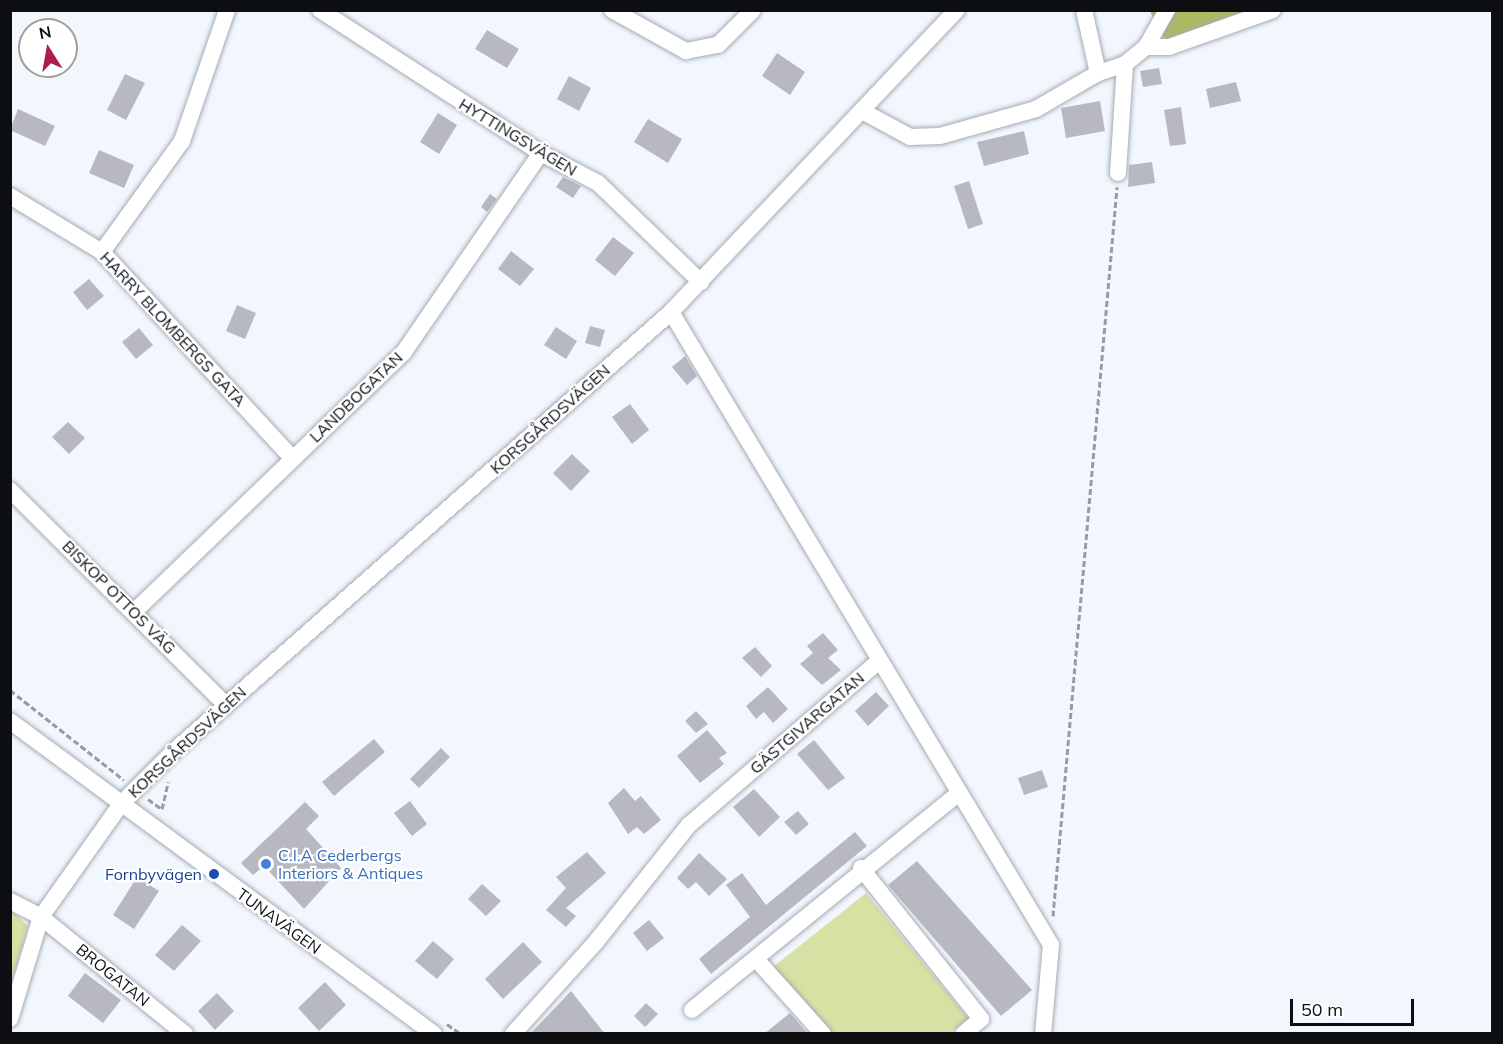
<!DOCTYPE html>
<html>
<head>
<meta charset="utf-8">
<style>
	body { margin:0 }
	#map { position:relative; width:1503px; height:1044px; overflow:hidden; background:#f2f7fe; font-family:Mulish,sans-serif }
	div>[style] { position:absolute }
	.green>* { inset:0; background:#d7e1a4 }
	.forest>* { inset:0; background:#acb962 }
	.building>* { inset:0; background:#b7b8c2 }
	.path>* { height:3px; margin-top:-1.5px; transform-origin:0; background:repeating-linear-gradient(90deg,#989ca2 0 6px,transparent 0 9px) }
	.roads { filter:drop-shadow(0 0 2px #a5abb4) drop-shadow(0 0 2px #a5abb4) }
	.minor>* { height:16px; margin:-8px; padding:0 8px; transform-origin:8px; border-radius:8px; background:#fff }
	.dots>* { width:16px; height:16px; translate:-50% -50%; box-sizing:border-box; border:3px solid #fff; border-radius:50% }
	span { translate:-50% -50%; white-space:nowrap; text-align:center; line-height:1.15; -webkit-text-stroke:4.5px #fff; paint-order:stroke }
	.street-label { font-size:16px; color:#0c0e11 }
	.shop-label { font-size:16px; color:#366cbe }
	.left { translate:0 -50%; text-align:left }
	.transit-label { font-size:16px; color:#164399 }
	.right { translate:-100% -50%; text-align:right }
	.frame { position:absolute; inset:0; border:12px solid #0c0e11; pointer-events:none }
	.north { position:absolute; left:18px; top:18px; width:60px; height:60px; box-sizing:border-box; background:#fff; border:2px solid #9e9fa0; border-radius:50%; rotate:349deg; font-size:16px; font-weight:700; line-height:24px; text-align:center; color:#0c0e11 }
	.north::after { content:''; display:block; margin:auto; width:21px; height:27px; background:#ae1d50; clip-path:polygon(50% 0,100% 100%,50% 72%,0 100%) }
	.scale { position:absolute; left:1290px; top:999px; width:124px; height:27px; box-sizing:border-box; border:3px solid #0c0e11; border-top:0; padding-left:8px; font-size:18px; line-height:21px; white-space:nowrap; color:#0c0e11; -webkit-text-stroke:4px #fff; paint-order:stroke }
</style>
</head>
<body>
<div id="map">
	<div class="green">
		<div style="clip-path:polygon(866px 893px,969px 1019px,950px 1033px,832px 1033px,773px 967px)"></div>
		<div style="clip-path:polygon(11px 910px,28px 926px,11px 984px)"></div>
	</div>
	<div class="forest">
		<div style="clip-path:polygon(1150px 11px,1252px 11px,1165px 40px)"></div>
	</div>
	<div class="building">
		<div style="clip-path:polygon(487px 30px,519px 49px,507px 68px,475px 49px)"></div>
		<div style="clip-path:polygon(777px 53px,805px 72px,790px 95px,762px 76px)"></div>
		<div style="clip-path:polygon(1159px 68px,1162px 84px,1143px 87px,1140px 71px)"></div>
		<div style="clip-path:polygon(125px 74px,145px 83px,126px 120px,107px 110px)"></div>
		<div style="clip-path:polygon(569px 76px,591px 88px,579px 111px,557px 99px)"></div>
		<div style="clip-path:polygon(1236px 82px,1241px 101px,1210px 108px,1206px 89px)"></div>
		<div style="clip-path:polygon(1100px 101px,1105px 131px,1066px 138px,1061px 108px)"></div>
		<div style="clip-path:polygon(1181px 107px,1186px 144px,1170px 146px,1164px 110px)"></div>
		<div style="clip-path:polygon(18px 109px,55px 126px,45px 146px,10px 130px)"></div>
		<div style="clip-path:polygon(438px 113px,457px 125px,439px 154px,420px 142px)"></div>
		<div style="clip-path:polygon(648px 119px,682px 139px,668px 163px,634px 142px)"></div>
		<div style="clip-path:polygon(1024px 131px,1029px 154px,984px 166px,977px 142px)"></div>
		<div style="clip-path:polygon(99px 150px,134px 165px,124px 188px,89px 173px)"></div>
		<div style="clip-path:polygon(1152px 162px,1155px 183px,1128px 187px,1129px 165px)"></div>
		<div style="clip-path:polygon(563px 177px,581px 186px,573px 198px,556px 187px)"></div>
		<div style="clip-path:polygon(969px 181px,983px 224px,968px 229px,954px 186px)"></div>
		<div style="clip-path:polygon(490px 194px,497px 199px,487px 212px,481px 207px)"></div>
		<div style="clip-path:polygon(613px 237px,634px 253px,615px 276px,595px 260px)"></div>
		<div style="clip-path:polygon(511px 251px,534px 269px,520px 286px,498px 269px)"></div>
		<div style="clip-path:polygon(89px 279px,104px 296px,87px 310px,73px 292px)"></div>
		<div style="clip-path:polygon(237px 305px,256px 313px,245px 339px,226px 331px)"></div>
		<div style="clip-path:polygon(590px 326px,605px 330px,600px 347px,585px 343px)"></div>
		<div style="clip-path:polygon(556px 327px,577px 341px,566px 359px,544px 345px)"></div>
		<div style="clip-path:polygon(139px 328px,153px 345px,136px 359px,122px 342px)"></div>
		<div style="clip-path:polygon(685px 356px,697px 376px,687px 385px,672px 367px)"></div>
		<div style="clip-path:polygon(630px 404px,649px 430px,632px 444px,612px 417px)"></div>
		<div style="clip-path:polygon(68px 422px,85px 438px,69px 454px,52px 437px)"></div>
		<div style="clip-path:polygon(572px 454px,590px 471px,571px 491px,553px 473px)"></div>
		<div style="clip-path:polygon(823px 633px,838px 650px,828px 658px,841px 670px,822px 685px,800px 664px,813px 653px,807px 646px)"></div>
		<div style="clip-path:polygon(755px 647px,772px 666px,761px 677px,742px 658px)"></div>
		<div style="clip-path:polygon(768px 687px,788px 709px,773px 723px,764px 712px,756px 719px,746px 706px)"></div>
		<div style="clip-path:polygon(876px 692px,889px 706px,868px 726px,855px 711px)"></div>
		<div style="clip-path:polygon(696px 711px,708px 724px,696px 733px,685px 721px)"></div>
		<div style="clip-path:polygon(707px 730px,727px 753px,719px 758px,724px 764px,700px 783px,677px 756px)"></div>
		<div style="clip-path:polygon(374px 739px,385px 752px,334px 796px,322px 782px)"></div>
		<div style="clip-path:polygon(814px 740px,845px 778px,828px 790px,797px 754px)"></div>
		<div style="clip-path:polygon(441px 748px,450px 757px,419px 788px,410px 779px)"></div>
		<div style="clip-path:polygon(1042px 770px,1048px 787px,1024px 795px,1018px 778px)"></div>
		<div style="clip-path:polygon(624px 788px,635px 801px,641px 796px,661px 820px,644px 834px,637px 827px,628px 834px,608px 803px)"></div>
		<div style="clip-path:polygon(754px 789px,780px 817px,759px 837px,733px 807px)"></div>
		<div style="clip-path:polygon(410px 801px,427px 824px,412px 836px,394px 813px)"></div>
		<div style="clip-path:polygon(305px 802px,319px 816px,306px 829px,341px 868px,304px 909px,264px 866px,253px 875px,241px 863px)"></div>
		<div style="clip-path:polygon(798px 811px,809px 824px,796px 835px,784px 822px)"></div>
		<div style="clip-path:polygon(855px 832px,867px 846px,711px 974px,699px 959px,750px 917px,726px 885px,742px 873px,766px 905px)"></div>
		<div style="clip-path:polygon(587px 852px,606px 873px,566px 908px,576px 916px,566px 927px,546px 910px,566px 888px,556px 877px)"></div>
		<div style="clip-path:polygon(699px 853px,727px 879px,709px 896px,696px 882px,688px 889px,677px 878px)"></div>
		<div style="clip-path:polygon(917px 861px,1032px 990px,1001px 1016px,888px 885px)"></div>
		<div style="clip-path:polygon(137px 877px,159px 891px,134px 929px,113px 915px)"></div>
		<div style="clip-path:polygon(482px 884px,501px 901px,486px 916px,468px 899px)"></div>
		<div style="clip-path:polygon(649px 920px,664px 938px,647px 951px,633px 933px)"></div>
		<div style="clip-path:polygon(182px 925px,201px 941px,174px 971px,155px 955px)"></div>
		<div style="clip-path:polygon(433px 941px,454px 959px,437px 979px,415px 961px)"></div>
		<div style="clip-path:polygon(523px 942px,542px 962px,503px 999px,485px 979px)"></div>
		<div style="clip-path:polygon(85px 973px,121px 1000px,103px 1023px,68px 996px)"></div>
		<div style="clip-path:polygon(325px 982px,346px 1005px,319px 1031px,298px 1008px)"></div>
		<div style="clip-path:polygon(571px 991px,605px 1034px,530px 1034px)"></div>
		<div style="clip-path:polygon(217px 993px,234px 1011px,215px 1030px,198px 1011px)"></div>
		<div style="clip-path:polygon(646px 1003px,658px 1014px,645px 1027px,634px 1016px)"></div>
		<div style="clip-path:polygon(790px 1013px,808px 1034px,764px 1034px)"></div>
	</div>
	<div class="path">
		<div style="left:10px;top:690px;width:145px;rotate:38.3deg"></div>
		<div style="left:148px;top:799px;width:17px;rotate:36deg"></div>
		<div style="left:162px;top:809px;width:28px;rotate:-77deg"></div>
		<div style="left:1053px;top:916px;width:732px;rotate:-84.98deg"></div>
		<div style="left:447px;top:1024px;width:17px;rotate:36deg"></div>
	</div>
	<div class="roads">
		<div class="minor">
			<div style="left:320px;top:10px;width:263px;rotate:32.9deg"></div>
			<div style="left:541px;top:153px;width:64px;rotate:27.8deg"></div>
			<div style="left:598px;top:183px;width:143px;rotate:43.9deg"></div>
			<div style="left:612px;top:10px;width:85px;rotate:29deg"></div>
			<div style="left:686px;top:51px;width:33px;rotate:-11deg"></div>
			<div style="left:718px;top:45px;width:49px;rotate:-45deg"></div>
			<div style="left:1084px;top:10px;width:65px;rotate:77.5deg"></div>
			<div style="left:1146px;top:47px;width:23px"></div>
			<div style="left:1169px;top:47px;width:110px;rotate:-19.6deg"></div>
			<div style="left:862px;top:111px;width:55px;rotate:28.4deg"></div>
			<div style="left:910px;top:137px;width:30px;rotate:-2deg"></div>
			<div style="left:940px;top:136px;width:100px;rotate:-15.7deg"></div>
			<div style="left:1036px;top:109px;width:72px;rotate:-30.1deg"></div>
			<div style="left:1098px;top:73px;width:28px;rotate:-18deg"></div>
			<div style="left:1125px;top:64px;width:27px;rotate:-39deg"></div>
			<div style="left:1146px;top:47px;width:43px;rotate:-60.4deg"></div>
			<div style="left:1118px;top:173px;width:109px;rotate:-86.3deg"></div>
			<div style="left:10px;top:196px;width:108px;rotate:31.3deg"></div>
			<div style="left:102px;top:252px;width:280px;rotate:47.3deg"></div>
			<div style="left:102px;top:252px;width:137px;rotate:-54.2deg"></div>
			<div style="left:182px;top:141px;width:139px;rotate:-71deg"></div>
			<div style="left:671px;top:312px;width:738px;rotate:59.02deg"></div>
			<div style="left:1051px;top:945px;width:89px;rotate:95.1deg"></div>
			<div style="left:10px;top:490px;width:305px;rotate:44.9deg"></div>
			<div style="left:135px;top:611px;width:373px;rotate:-43.9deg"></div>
			<div style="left:404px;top:352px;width:242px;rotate:-55.5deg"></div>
			<div style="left:10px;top:721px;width:527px;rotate:36.44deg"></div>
			<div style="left:861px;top:868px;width:193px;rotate:51.5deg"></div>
			<div style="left:981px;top:1019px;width:23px;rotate:140deg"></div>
			<div style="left:10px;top:901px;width:35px;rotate:27deg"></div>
			<div style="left:41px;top:917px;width:186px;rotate:39.1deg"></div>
			<div style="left:756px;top:959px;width:101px;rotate:48.2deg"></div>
			<div style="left:692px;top:1010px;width:341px;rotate:-39.1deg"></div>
			<div style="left:10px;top:1019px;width:107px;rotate:-73.1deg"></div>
			<div style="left:41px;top:917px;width:138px;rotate:-54.7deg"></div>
			<div style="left:121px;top:804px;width:74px;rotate:-45deg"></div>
			<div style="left:173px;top:752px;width:665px;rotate:-41.46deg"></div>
			<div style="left:671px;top:312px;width:416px;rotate:-46.6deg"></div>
			<div style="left:513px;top:1034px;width:122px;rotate:-48deg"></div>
			<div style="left:595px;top:943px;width:151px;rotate:-51.5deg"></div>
			<div style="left:689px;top:825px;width:250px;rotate:-40.8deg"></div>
		</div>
	</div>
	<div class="dots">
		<div style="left:266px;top:864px;background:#3f7fe0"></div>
		<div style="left:214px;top:874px;background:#1a4fb4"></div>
	</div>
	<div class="street-label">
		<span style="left:518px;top:137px;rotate:31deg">HYTTINGSVÄGEN</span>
		<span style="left:173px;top:329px;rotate:47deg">HARRY BLOMBERGS GATA</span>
		<span style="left:356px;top:397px;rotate:-44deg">LANDBOGATAN</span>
		<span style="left:550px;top:419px;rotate:-42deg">KORSGÅRDSVÄGEN</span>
		<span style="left:119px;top:597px;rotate:45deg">BISKOP OTTOS VÄG</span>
		<span style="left:807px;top:723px;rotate:-41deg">GÄSTGIVARGATAN</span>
		<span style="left:187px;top:742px;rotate:-43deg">KORSGÅRDSVÄGEN</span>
		<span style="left:279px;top:921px;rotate:36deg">TUNAVÄGEN</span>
		<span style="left:113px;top:975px;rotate:39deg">BROGATAN</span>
	</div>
	<div class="shop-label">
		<span class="left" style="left:278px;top:864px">C.I.A Cederbergs<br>Interiors &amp; Antiques</span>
	</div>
	<div class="transit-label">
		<span class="right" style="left:202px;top:874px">Fornbyvägen</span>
	</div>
	<div class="frame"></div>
	<div class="north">N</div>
	<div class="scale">50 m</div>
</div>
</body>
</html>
